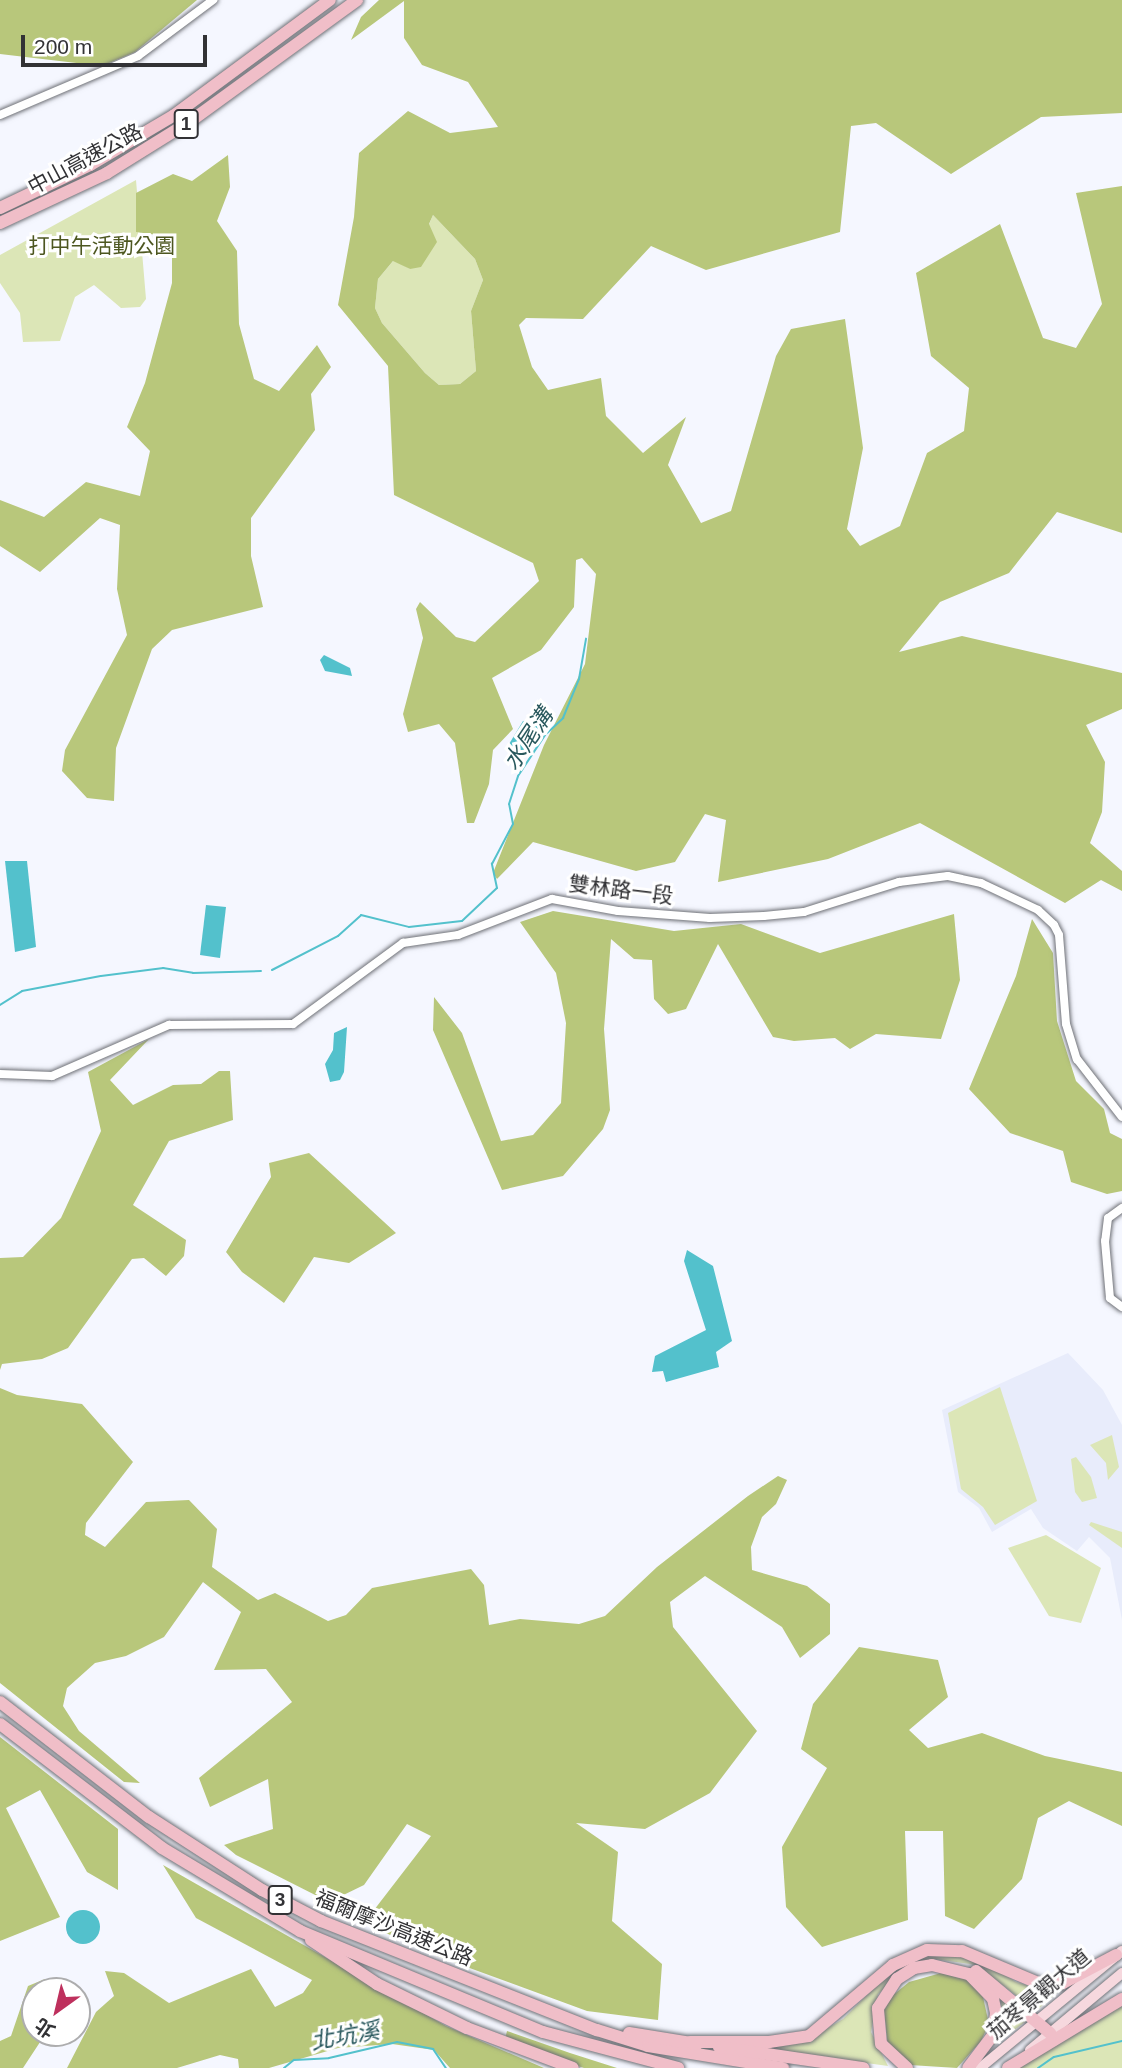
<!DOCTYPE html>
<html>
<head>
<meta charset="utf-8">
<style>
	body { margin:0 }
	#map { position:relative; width:1122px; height:2068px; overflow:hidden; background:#f5f7ff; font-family:Arial,"Noto Sans TC",sans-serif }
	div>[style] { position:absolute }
	.built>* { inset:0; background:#e8ecfb }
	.green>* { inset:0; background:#dce6b7 }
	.forest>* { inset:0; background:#b8c77b }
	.water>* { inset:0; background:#53c1cc }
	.round { border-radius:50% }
	.stream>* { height:2px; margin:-1px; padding:0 1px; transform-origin:1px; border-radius:1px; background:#53c1cc }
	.roads { filter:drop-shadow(0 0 2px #6f7177) drop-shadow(0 0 2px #6f7177) }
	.minor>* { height:8px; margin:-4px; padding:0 4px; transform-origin:4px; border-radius:4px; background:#fff }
	.major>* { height:10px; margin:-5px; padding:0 5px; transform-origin:5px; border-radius:5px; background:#f6d8de }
	.highway>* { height:12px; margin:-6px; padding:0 6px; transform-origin:6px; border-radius:6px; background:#f0bec8 }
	span { translate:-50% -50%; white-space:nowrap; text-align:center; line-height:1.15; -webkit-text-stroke:6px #fff; paint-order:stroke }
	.shield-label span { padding:2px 5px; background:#fff; border:2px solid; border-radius:5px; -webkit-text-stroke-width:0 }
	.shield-label { font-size:19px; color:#323235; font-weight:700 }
	.street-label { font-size:21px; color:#323235 }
	.park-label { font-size:21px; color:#4d5720 }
	.water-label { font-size:23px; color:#29585d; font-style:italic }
	.north { position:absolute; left:21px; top:1977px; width:70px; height:70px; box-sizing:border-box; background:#fff; border:2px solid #adadae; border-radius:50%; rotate:214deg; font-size:19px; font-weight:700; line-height:28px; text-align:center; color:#323235 }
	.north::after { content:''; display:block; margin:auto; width:24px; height:32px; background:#be305d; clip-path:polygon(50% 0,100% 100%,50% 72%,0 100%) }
	.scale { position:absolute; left:21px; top:35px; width:186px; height:32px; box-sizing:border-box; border:4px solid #323235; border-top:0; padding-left:9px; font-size:21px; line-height:24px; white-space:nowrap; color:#323235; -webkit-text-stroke:5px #fff; paint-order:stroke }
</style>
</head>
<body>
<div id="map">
	<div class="built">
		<div style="clip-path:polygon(1068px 1353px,1103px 1390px,1122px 1425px,1122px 1620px,1110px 1558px,1089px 1537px,1077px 1551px,1043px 1528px,1031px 1509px,992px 1532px,979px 1508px,958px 1492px,942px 1410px)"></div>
	</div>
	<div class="green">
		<div style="clip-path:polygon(136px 180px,146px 299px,140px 307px,121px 308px,94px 285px,75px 297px,60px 341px,23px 342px,20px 313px,0 283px,0 255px)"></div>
		<div style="clip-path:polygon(433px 215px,475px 259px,483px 280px,471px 311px,476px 371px,460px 384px,439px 385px,425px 373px,382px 323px,375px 308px,378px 279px,394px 260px,410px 269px)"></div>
		<div style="clip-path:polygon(1000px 1387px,1037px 1501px,995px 1525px,983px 1507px,961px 1489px,948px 1413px)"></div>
		<div style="clip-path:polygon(1112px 1435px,1119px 1467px,1108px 1480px,1106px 1463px,1090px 1445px)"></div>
		<div style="clip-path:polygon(1076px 1457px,1091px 1477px,1097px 1498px,1082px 1502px,1075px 1492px,1071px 1459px)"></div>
		<div style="clip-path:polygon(1091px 1522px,1122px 1532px,1122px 1548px,1089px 1525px)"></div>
		<div style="clip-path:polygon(1046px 1535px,1101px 1568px,1081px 1623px,1049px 1616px,1008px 1548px)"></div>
		<div style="clip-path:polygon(949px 1953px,985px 1963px,1016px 1982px,1040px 1989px,1064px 1987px,1036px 2011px,977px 1965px,935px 1959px,909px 1966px,878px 1994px,871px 2032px,888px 2066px,765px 2049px,812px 2037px,843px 2019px,891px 1971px,925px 1956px)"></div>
		<div style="clip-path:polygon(1001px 1997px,1029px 2019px,994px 2045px,1002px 2018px)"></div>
		<div style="clip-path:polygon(1122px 2003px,1122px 2068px,1020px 2068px,1112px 2007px)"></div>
	</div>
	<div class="forest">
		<div style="clip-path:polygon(0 0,197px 0,135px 52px,102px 66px,0 54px)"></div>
		<div style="clip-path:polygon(evenodd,379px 0,1122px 0,1122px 113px,1041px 117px,951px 174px,876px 123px,851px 126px,840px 232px,706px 270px,651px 246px,583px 319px,526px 318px,519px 325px,532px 367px,548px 390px,601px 378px,606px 416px,643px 453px,686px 417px,668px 465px,701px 523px,731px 511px,776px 356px,791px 329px,845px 319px,863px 448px,847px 529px,860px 546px,900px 526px,927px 453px,964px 431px,969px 388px,931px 356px,916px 273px,1000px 224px,1043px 338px,1076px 348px,1102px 304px,1076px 193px,1122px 186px,1122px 533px,1057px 512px,1009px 573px,940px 602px,899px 652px,962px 636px,1122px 673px,1122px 709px,1086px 725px,1105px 762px,1102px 812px,1090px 843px,1122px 871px,1122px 891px,1101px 880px,1065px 903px,920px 823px,828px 859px,718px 882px,726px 820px,705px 814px,675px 862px,636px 871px,533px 842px,497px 879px,493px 873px,544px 745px,585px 664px,596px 574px,582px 558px,576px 560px,574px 607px,541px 650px,492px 678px,513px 729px,493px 750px,489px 784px,474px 823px,467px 823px,455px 743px,439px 724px,408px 732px,403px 714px,423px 638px,416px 609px,420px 602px,456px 637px,475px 642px,539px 581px,533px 563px,394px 495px,388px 366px,338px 305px,354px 217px,359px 153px,408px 111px,450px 133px,498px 127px,468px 82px,422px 65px,404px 38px,404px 1px,351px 40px,361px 17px,379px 0,433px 215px,475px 259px,483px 280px,471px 311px,476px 371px,460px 384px,439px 385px,425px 373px,382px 323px,375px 308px,378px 279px,393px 261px,410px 269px,421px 267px,437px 242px,429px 224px,433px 215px)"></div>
		<div style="clip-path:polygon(228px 155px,230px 187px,217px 221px,237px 251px,239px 324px,254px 379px,279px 391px,317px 345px,331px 367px,311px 394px,315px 430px,251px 518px,251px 556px,263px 607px,172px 630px,152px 649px,116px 748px,114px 801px,87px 798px,62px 771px,65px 750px,127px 635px,117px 589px,120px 525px,100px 518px,40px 572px,0 546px,0 500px,44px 517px,86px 482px,140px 496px,150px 451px,127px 427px,145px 383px,172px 283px,172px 237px,136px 232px,136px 193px,173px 174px,192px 181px)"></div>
		<div style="clip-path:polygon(553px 911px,674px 931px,741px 924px,820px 953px,954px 914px,960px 980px,941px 1039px,876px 1034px,850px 1049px,835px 1038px,794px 1041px,773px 1037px,718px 944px,686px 1009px,668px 1014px,654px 999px,652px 960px,634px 959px,611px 939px,604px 1029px,610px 1110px,603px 1129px,563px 1176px,502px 1190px,433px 1030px,434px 997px,462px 1033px,501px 1141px,533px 1135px,561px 1103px,566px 1023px,556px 973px,520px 922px)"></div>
		<div style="clip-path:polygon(1032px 919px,1053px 953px,1057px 1021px,1076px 1081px,1104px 1109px,1110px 1133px,1122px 1139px,1122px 1191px,1107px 1194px,1071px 1182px,1063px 1151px,1010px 1133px,969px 1089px,1016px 976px)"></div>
		<div style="clip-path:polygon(149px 1039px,110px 1080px,133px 1105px,173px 1085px,201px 1084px,219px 1071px,230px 1071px,233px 1120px,169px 1141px,133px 1205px,186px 1240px,184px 1256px,166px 1276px,144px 1258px,132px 1259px,68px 1348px,42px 1359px,2px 1364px,0 1370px,0 1258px,23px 1257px,61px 1218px,101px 1131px,88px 1072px)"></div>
		<div style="clip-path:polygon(309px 1153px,396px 1233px,349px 1263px,314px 1257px,284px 1303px,242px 1272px,226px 1252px,271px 1177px,269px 1163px)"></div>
		<div style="clip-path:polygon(0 1388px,17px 1395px,82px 1404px,133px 1462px,86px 1523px,85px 1535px,105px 1547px,146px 1502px,189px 1500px,217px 1529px,212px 1567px,258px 1600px,275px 1593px,328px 1621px,346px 1615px,372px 1588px,471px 1569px,484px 1585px,489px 1625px,520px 1619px,579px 1624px,605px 1616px,657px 1567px,748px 1496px,778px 1476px,787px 1480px,776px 1504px,762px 1517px,751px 1547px,752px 1570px,807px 1586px,830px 1604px,830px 1634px,800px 1658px,782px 1627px,705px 1576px,670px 1602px,673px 1627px,757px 1731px,710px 1793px,645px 1829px,576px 1823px,618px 1852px,612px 1921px,662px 1964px,658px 2020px,587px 2011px,434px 1955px,364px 1923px,431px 1836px,407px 1824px,364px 1885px,329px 1902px,236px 1855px,224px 1845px,273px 1829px,268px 1779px,210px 1807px,199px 1778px,292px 1702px,266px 1669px,214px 1670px,241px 1612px,203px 1582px,164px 1637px,126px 1656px,95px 1663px,67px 1688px,63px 1706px,79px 1731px,140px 1783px,124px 1782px,0 1683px)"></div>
		<div style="clip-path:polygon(859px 1647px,938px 1660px,948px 1697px,909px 1730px,928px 1748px,982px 1733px,1045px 1756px,1122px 1772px,1122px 1826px,1069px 1801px,1038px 1818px,1022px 1879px,974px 1929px,945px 1916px,943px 1831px,905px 1831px,908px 1920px,822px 1947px,786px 1907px,782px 1847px,827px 1768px,801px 1749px,813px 1704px)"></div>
		<div style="clip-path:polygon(0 1737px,118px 1829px,118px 1890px,87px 1872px,40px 1790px,6px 1808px,60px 1917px,0 1941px)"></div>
		<div style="clip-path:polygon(163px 1865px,446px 2026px,544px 2068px,450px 2068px,434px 2050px,392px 2044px,338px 2048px,269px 2068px,239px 2068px,238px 2059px,220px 2055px,177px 2068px,67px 2068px,96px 2012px,114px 1996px,105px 1971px,124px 1973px,169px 2003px,251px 1969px,275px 2007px,303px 1993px,312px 1980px,196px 1918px)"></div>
		<div style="clip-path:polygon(941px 1973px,967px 1980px,983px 1997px,989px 2024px,981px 2041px,957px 2068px,910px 2065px,888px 2046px,884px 2011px,892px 1996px,909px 1982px)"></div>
		<div style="clip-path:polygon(45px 1979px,60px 1991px,35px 1991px,35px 2033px,46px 2033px,23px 2068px,0 2068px,0 2041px,11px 2036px,28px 1986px)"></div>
		<div style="clip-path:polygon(507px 2031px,570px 2053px,617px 2068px,584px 2068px,562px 2061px,505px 2039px)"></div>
	</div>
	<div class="water">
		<div style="clip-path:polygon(324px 655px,350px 668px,352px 676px,325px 671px,320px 660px)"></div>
		<div style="clip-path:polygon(532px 720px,543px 726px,516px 762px,506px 749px,523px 721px)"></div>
		<div style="clip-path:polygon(5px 861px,27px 861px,36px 947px,15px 952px)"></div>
		<div style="clip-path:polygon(206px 905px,226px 907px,220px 958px,200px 955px)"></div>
		<div style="clip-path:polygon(347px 1027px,344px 1072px,340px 1080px,330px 1082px,325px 1064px,333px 1050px,334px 1033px)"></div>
		<div style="clip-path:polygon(687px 1250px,713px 1266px,732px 1341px,716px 1352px,719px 1367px,666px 1382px,663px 1371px,652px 1372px,655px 1356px,706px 1330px,684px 1261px)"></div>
		<div class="round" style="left:66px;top:1910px;width:34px;height:34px"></div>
	</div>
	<div class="stream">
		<div style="left:272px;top:970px;width:74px;rotate:-27.3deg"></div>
		<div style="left:338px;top:936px;width:31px;rotate:-42deg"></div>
		<div style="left:361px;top:915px;width:49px;rotate:14deg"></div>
		<div style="left:409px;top:927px;width:53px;rotate:-6.5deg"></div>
		<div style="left:462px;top:921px;width:48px;rotate:-43.3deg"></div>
		<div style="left:497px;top:888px;width:25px;rotate:-102deg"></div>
		<div style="left:492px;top:864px;width:45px;rotate:-62.3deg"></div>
		<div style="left:513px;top:824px;width:20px;rotate:-101deg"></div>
		<div style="left:509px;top:804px;width:29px;rotate:-72deg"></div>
		<div style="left:518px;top:776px;width:49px;rotate:-56.6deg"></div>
		<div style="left:545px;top:735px;width:25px;rotate:-43deg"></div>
		<div style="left:563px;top:718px;width:42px;rotate:-67.7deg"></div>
		<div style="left:579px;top:679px;width:41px;rotate:-80.1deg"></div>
		<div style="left:0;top:1005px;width:26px;rotate:-32deg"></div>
		<div style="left:22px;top:991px;width:80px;rotate:-10.8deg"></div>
		<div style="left:101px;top:976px;width:63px;rotate:-7.4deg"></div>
		<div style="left:163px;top:968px;width:30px;rotate:9deg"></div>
		<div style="left:193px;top:973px;width:68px;rotate:-1.7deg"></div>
		<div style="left:284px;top:2068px;width:13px;rotate:-39deg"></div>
		<div style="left:294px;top:2060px;width:35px;rotate:-3deg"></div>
		<div style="left:329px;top:2058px;width:70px;rotate:-13.2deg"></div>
		<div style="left:397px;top:2042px;width:37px;rotate:11deg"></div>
		<div style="left:433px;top:2049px;width:23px;rotate:56deg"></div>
		<div style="left:1038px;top:2068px;width:19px;rotate:-35deg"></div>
		<div style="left:1054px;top:2057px;width:70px;rotate:-13.2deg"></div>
	</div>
	<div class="roads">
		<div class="minor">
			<div style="left:0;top:115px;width:150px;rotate:-23.1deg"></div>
			<div style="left:138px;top:56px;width:94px;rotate:-36.7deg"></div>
			<div style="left:0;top:1074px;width:52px;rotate:2.2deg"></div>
			<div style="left:52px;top:1076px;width:128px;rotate:-23.6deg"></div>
			<div style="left:169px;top:1025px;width:124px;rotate:-0.5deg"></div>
			<div style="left:293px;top:1024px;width:137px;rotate:-36.4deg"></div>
			<div style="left:403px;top:943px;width:56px;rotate:-8.3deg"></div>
			<div style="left:458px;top:935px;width:101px;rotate:-21deg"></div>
			<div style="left:552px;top:899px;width:67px;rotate:10.3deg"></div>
			<div style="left:618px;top:911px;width:92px;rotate:4.4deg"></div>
			<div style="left:710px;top:918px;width:54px;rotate:-2.1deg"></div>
			<div style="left:764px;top:916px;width:40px;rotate:-5.7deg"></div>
			<div style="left:804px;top:912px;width:100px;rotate:-17.5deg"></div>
			<div style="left:899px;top:882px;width:49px;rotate:-7deg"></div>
			<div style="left:948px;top:876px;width:34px;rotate:12deg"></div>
			<div style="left:981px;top:883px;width:63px;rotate:25.3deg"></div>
			<div style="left:1038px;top:910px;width:22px;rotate:43deg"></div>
			<div style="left:1054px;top:925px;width:11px;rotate:63deg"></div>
			<div style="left:1059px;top:935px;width:89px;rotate:85.5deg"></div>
			<div style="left:1066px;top:1024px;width:37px;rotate:73deg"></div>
			<div style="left:1077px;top:1059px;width:73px;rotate:52.2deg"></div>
			<div style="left:1122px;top:1208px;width:17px;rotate:144deg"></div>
			<div style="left:1108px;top:1218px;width:23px;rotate:97deg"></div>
			<div style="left:1105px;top:1241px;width:57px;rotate:85deg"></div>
			<div style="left:1110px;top:1298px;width:15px;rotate:37deg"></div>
		</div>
		<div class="major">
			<div style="left:1030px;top:2050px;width:120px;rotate:-39.9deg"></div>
			<div style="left:980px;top:2068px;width:184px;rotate:-39.5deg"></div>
		</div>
		<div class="highway">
			<div style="left:0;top:208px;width:100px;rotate:-25.5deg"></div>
			<div style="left:90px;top:165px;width:96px;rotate:-30.6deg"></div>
			<div style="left:173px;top:116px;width:195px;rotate:-36.5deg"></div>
			<div style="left:0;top:223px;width:118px;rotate:-25deg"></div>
			<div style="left:107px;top:173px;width:100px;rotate:-31.9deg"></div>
			<div style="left:192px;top:120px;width:204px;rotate:-36deg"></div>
			<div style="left:0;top:1702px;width:188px;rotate:37.7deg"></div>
			<div style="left:149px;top:1817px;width:135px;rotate:32.9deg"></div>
			<div style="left:262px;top:1890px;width:67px;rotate:27.7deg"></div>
			<div style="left:321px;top:1921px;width:297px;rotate:21.6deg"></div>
			<div style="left:597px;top:2030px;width:53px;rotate:17.4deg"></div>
			<div style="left:648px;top:2046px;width:137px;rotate:9.3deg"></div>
			<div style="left:0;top:1724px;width:204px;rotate:37.4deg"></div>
			<div style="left:162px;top:1848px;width:161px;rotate:31deg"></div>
			<div style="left:300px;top:1931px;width:263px;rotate:22.6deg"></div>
			<div style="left:543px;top:2032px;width:140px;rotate:14.9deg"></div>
			<div style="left:311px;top:1940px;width:79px;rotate:33.7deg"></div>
			<div style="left:377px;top:1984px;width:100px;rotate:26.1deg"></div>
			<div style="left:467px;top:2028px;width:113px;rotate:20.7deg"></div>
			<div style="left:976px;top:1971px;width:97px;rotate:40deg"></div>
			<div style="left:629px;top:2033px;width:69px;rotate:9.2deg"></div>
			<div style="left:690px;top:2042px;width:79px"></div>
			<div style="left:769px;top:2042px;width:40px;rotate:-8.5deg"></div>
			<div style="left:809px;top:2036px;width:110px;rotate:-40.2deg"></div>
			<div style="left:893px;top:1965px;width:37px;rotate:-24deg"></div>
			<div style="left:927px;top:1950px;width:35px;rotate:2deg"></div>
			<div style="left:962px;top:1951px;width:88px;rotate:22.8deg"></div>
			<div style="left:1043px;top:1985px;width:20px;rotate:-6deg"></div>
			<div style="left:1063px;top:1983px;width:60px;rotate:-27.8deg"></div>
			<div style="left:719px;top:2047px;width:146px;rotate:8.3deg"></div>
			<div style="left:907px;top:2068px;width:35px;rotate:-137deg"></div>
			<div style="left:881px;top:2044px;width:36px;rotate:-95deg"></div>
			<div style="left:878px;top:2008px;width:35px;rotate:-57deg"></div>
			<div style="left:897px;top:1979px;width:20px;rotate:-33deg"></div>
			<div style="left:914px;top:1968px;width:18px;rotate:-9deg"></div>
			<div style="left:932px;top:1965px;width:38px;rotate:14deg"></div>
			<div style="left:969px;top:1974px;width:35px;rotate:46deg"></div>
			<div style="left:993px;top:1999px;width:14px;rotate:78deg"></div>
			<div style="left:996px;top:2013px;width:22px;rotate:98deg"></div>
			<div style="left:993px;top:2035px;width:41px;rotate:127.1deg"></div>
			<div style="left:1008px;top:2068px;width:133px;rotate:-31.2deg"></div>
		</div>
	</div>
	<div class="shield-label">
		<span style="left:186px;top:124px">1</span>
		<span style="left:280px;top:1900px">3</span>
	</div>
	<div class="street-label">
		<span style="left:85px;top:159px;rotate:-28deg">中山高速公路</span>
		<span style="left:621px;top:890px;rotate:7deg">雙林路一段</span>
		<span style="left:394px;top:1928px;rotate:22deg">福爾摩沙高速公路</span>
		<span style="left:1039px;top:1994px;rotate:-40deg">茄苳景觀大道</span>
	</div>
	<div class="park-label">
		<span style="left:102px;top:246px">打中午活動公園</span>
	</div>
	<div class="water-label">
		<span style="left:528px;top:739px;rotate:-56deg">水尾溝</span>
		<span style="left:345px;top:2036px;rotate:-10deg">北坑溪</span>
	</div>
	<div class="north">北</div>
	<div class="scale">200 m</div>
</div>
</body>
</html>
